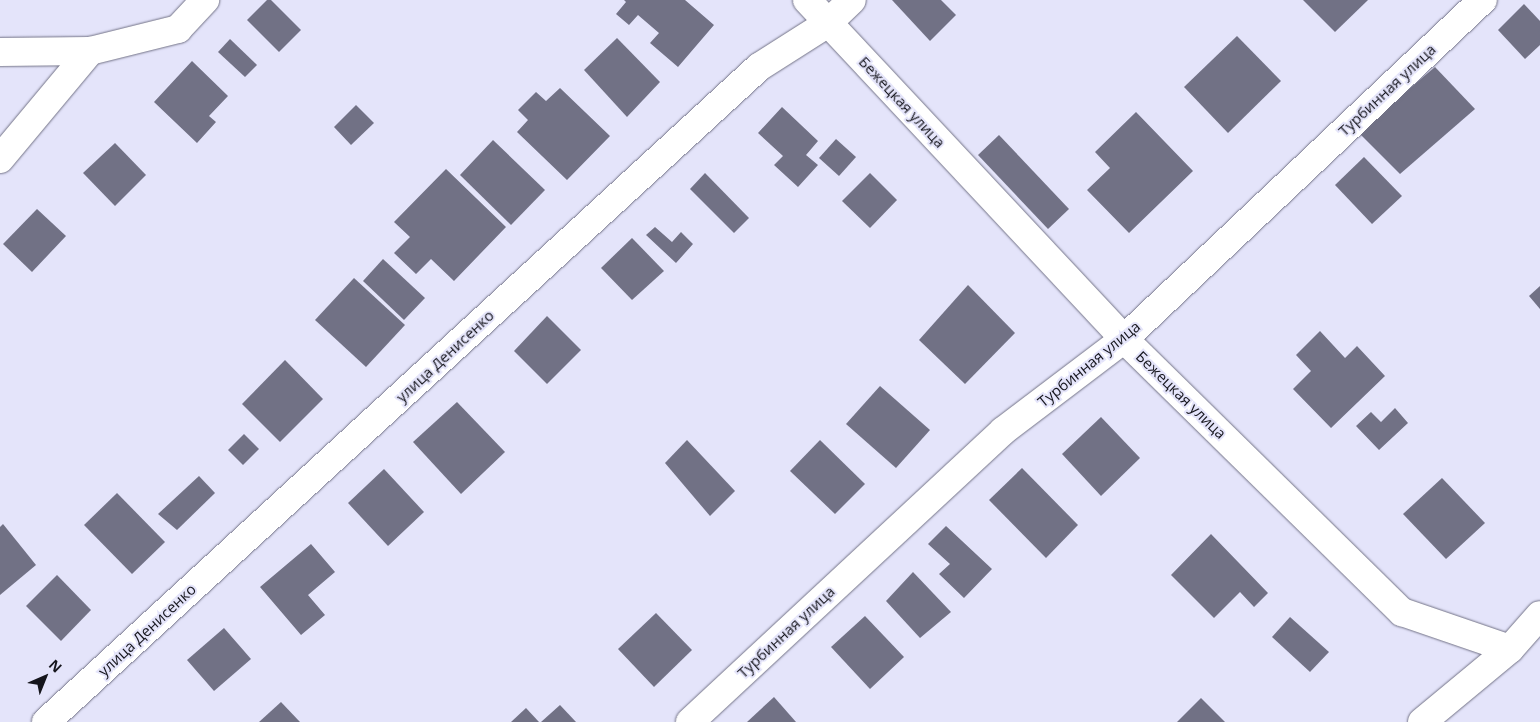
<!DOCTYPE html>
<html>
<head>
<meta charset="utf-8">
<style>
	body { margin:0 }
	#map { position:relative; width:1540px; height:722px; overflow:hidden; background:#e4e4fa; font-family:"Open Sans",sans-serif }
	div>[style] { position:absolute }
	.building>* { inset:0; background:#717185 }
	.roads { filter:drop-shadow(0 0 1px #737387) drop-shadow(0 0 1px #737387) }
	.street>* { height:28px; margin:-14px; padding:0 14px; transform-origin:14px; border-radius:14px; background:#fff }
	span { translate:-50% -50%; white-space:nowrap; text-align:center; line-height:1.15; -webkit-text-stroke:4px #e4e4fa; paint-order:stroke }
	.street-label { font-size:15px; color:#15151c }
	.north { position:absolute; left:20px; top:652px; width:50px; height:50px; -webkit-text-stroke:4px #e4e4fa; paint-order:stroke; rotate:44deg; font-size:14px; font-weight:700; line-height:20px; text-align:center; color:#15151c }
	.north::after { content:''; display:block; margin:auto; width:18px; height:22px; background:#15151c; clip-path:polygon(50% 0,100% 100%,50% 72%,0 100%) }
</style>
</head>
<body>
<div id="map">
	<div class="building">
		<div style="clip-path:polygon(267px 0,271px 0,301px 30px,279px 52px,247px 20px)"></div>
		<div style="clip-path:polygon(624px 0,685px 0,714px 25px,678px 67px,650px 43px,659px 33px,638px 15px,629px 25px,616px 14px,626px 2px)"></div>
		<div style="clip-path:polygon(892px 0,941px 0,956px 15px,930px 41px)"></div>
		<div style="clip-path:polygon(1303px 0,1368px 0,1335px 32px)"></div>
		<div style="clip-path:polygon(1524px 4px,1540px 21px,1540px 45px,1525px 59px,1498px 30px)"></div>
		<div style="clip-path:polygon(1237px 36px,1281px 81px,1228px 133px,1184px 87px)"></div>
		<div style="clip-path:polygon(617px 38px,660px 82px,627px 117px,584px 70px)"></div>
		<div style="clip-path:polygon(230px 39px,257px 65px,245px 77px,218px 52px)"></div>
		<div style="clip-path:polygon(192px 61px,228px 96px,209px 116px,216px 122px,197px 143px,154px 102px)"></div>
		<div style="clip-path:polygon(1435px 67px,1475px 109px,1400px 174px,1358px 132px)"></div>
		<div style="clip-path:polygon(560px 88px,610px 136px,567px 180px,517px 132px,528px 120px,518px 110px,536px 92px,546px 101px)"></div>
		<div style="clip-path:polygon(356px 105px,374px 123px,351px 145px,334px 127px)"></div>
		<div style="clip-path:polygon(782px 107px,818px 141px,806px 155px,818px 165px,798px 187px,774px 165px,783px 156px,758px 133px)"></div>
		<div style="clip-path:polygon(1136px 112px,1193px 171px,1129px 233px,1087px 190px,1110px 168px,1095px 152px)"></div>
		<div style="clip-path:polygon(999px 135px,1069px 209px,1048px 229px,978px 155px)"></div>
		<div style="clip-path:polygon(836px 139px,856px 157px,839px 176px,819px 158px)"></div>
		<div style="clip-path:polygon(493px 140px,545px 190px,511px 225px,460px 175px)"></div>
		<div style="clip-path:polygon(115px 143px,146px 175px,115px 206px,83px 173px)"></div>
		<div style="clip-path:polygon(1364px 157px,1402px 196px,1372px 224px,1335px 185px)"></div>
		<div style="clip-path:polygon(446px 169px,506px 227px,454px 281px,431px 259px,416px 274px,394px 253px,410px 237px,394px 222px)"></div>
		<div style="clip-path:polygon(705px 173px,749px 218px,734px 233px,690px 189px)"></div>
		<div style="clip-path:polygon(870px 173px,897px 200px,870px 228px,842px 201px)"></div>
		<div style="clip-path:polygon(37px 209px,66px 236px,32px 272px,3px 244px)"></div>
		<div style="clip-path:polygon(655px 227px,672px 242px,681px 232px,693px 244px,676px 263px,646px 235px)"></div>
		<div style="clip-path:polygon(632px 238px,664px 271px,632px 300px,601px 268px)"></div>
		<div style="clip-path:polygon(383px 259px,425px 298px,404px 320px,363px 281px)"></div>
		<div style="clip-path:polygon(354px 278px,405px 325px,366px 367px,315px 320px)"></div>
		<div style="clip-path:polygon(968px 285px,1015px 333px,965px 384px,919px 340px)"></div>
		<div style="clip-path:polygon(1540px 286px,1540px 309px,1529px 296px)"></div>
		<div style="clip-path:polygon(547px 316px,581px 350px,547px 384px,514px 351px)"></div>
		<div style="clip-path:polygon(1320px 331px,1345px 358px,1357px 346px,1385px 376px,1331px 428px,1293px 389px,1311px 371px,1296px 355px)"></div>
		<div style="clip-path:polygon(285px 360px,323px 399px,280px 442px,242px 404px)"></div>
		<div style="clip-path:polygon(880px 386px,930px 430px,896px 468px,846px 424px)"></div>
		<div style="clip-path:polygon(457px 402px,505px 452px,461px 494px,413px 442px)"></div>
		<div style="clip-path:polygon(1395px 408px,1408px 423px,1379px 450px,1356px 426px,1371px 412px,1381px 422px)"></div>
		<div style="clip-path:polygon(1101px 417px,1140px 458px,1101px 496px,1062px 454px)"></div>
		<div style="clip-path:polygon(244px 434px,259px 449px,243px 465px,228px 450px)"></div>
		<div style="clip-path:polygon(687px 440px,735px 491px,710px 516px,665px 463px)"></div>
		<div style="clip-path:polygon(820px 440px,865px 484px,835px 514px,790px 471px)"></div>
		<div style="clip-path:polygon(1022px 468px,1078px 525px,1046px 558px,989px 500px)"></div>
		<div style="clip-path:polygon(384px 469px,424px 512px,388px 546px,348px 503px)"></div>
		<div style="clip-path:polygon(199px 476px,215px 493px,177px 530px,158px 514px)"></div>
		<div style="clip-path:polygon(1442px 478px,1485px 523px,1446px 559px,1403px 514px)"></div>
		<div style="clip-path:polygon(117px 493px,165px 542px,132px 574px,84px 525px)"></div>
		<div style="clip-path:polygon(3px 524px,36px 565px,0 595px,0 527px)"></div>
		<div style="clip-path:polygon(946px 526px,992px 569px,964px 598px,939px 574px,950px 564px,928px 544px)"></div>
		<div style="clip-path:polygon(1211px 534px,1268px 593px,1254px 607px,1240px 592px,1214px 618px,1171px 575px)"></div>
		<div style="clip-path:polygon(311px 544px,335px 572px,308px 595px,325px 615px,301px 635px,260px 587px)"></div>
		<div style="clip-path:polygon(913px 572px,951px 612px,920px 638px,886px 601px)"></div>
		<div style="clip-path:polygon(57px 575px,91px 610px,61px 641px,26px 606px)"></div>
		<div style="clip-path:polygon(656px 613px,692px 650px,654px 687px,618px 649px)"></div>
		<div style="clip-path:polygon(865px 616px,904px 657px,870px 689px,831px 647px)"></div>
		<div style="clip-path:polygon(1290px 617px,1329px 652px,1310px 672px,1272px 637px)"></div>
		<div style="clip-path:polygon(224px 628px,251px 659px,214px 691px,187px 660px)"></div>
		<div style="clip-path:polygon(774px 697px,796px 722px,747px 722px)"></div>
		<div style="clip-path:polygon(1201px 698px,1225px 722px,1177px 722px)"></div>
		<div style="clip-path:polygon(281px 702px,300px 722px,259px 722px)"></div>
		<div style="clip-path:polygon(560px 705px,576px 722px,541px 722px)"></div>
		<div style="clip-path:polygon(526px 708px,539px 722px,511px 722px)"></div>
	</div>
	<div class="roads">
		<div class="street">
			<div style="left:807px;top:0;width:464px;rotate:46.9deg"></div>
			<div style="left:1124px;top:339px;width:390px;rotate:44.5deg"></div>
			<div style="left:1402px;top:612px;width:114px;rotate:18.9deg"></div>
			<div style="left:0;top:52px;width:90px;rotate:-0.6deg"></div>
			<div style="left:0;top:159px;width:141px;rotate:-50.2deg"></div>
			<div style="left:90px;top:51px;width:91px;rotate:-14deg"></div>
			<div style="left:178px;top:29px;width:40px;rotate:-47deg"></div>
			<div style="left:46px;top:722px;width:968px;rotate:-42.57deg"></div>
			<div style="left:759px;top:67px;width:82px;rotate:-32.5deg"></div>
			<div style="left:828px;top:23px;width:33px;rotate:-44deg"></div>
			<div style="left:690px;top:722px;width:427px;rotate:-42.9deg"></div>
			<div style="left:1003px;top:431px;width:152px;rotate:-37.2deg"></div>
			<div style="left:1124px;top:339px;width:494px;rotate:-43.4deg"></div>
			<div style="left:1422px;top:722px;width:114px;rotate:-39.7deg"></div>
			<div style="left:1510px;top:649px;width:45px;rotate:-48.6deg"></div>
		</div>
	</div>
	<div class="street-label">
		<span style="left:1387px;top:90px;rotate:-43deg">Турбинная улица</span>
		<span style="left:902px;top:102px;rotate:47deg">Бежецкая улица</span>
		<span style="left:445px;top:356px;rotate:-43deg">улица Денисенко</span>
		<span style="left:1089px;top:364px;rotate:-39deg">Турбинная улица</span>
		<span style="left:1181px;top:395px;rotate:44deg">Бежецкая улица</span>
		<span style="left:147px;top:630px;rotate:-43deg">улица Денисенко</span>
		<span style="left:786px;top:632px;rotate:-43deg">Турбинная улица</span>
	</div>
	<div class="north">N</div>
</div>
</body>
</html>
